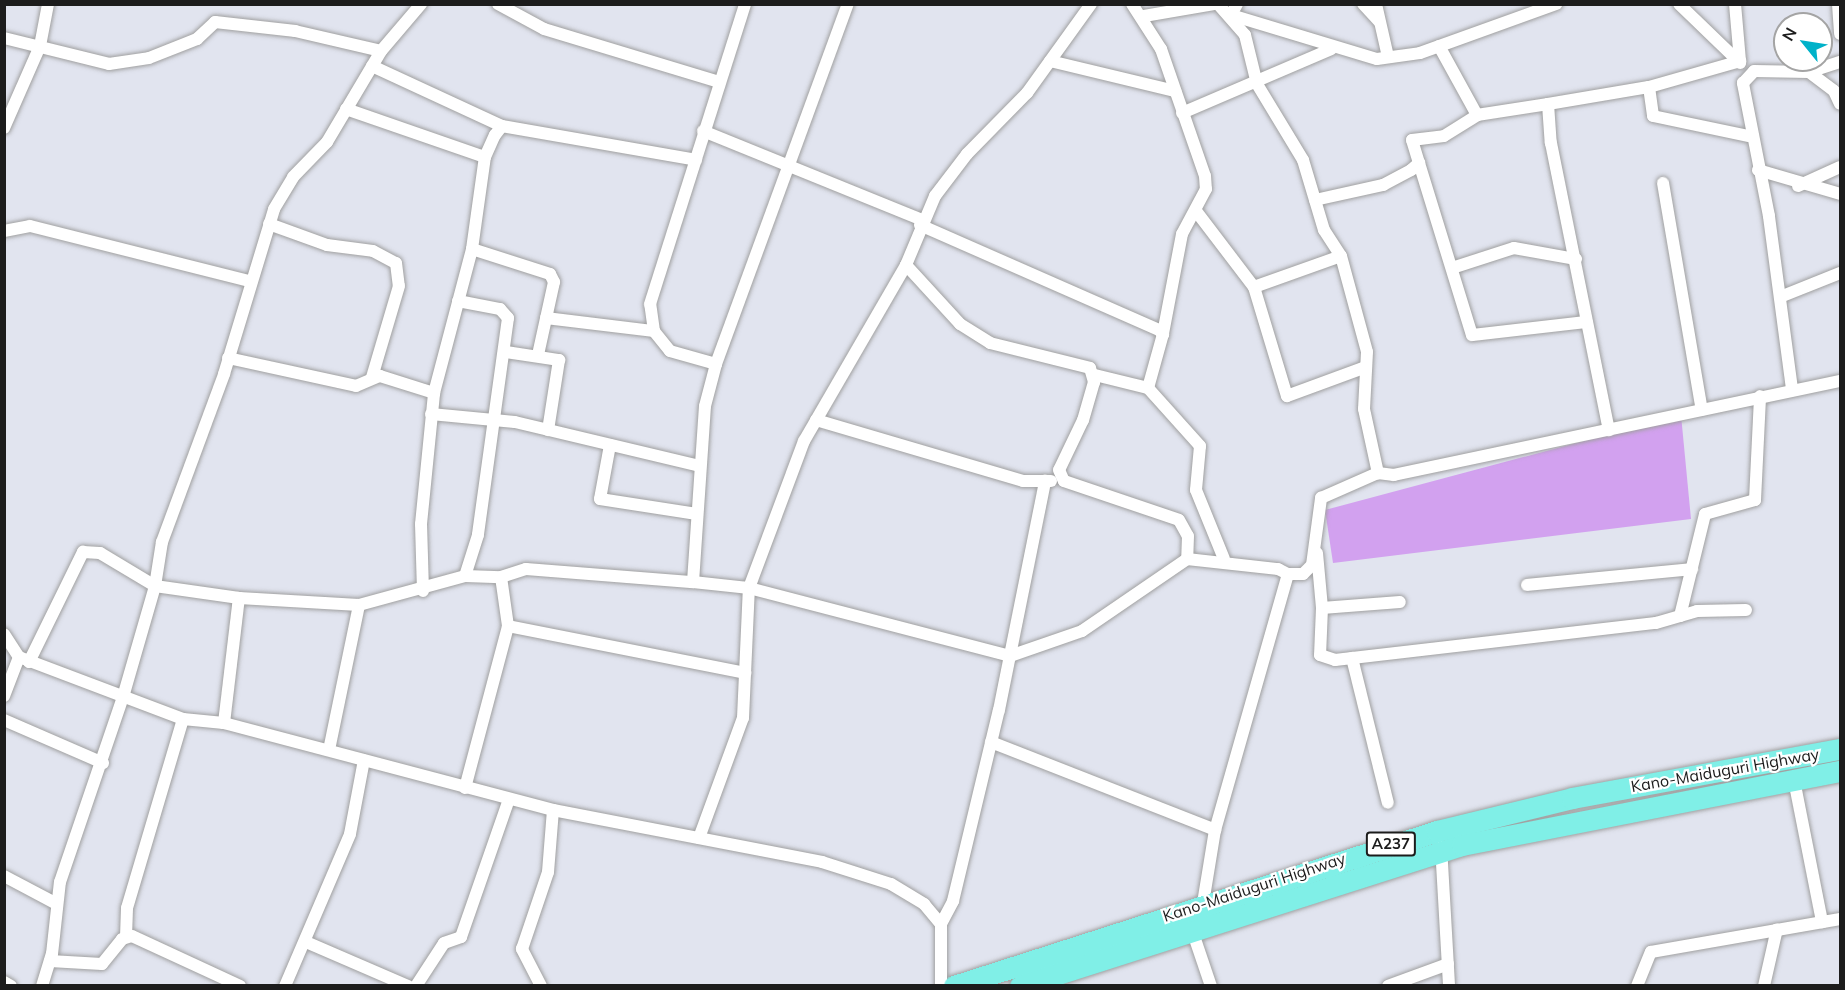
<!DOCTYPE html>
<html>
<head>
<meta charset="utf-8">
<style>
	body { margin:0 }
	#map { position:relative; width:1845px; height:990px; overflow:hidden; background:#e1e4ef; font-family:Mulish,sans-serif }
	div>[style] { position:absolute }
	.grass>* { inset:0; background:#d2a1ef }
	.roads { filter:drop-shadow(0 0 2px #a0a0a0) drop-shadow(0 0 2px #a0a0a0) }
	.street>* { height:12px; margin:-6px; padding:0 6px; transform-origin:6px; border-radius:6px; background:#fff }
	.highway>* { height:21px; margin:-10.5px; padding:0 10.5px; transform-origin:10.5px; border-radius:10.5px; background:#80efe7 }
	span { translate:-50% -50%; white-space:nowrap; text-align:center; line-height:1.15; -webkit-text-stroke:4.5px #fff; paint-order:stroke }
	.shield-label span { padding:2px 4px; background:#fff; border:2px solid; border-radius:4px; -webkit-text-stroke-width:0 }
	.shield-label { font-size:15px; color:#1c1c1c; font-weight:700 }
	.street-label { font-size:16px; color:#1c1c1c }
	.frame { position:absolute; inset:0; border:6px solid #1c1c1c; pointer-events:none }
	.north { position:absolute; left:1773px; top:12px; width:60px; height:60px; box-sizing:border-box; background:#fff; border:2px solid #a4a4a4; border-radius:50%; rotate:300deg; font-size:16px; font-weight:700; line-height:24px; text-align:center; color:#1c1c1c }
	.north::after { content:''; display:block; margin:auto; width:21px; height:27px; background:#00b2c9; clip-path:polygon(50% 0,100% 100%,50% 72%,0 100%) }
</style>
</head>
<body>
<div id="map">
	<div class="grass">
		<div style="clip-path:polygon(1681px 415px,1691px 519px,1333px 563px,1325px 510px)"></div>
	</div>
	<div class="roads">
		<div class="street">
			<div style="left:498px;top:4px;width:52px;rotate:28.5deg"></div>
			<div style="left:544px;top:29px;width:183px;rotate:16.8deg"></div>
			<div style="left:1132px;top:4px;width:54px;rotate:57.2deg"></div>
			<div style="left:1161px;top:49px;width:134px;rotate:70.9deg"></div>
			<div style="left:1205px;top:176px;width:13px;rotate:86deg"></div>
			<div style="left:1206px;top:189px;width:51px;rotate:118.1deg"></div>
			<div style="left:1182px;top:234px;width:102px;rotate:100.8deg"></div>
			<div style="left:1218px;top:4px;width:41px;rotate:48.9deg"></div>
			<div style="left:1245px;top:35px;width:50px;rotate:76.2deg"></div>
			<div style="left:1257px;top:84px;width:89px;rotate:58.8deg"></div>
			<div style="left:1303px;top:160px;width:73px;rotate:73.3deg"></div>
			<div style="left:1324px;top:230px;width:31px;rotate:57deg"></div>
			<div style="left:1341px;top:256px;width:99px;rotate:74.8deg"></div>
			<div style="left:1367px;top:352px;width:57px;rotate:93deg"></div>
			<div style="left:1364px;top:409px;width:66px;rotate:77.7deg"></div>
			<div style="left:1237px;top:4px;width:13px;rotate:119deg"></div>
			<div style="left:1231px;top:15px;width:152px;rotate:16.8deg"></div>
			<div style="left:1377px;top:59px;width:43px;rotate:-7.9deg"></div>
			<div style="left:1420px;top:53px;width:145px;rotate:-19.8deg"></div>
			<div style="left:1363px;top:4px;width:23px;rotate:47deg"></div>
			<div style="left:1376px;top:4px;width:54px;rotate:77.2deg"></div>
			<div style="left:1679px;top:4px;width:85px;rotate:44deg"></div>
			<div style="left:1838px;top:4px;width:30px;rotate:86deg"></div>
			<div style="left:1144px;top:16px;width:71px;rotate:-9.7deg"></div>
			<div style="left:4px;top:38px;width:108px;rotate:13.9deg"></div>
			<div style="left:109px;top:64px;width:40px;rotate:-8.5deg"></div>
			<div style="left:149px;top:58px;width:52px;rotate:-21.6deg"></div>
			<div style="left:197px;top:39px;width:25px;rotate:-43deg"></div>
			<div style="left:215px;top:22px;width:81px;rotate:6.4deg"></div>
			<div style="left:295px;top:31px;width:88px;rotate:13.1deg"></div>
			<div style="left:1439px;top:46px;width:79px;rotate:61.2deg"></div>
			<div style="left:1050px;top:61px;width:129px;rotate:13.5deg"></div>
			<div style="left:372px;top:66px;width:143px;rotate:24.8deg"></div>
			<div style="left:1809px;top:72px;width:33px;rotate:-18deg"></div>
			<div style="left:1649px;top:87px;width:95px;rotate:-15.9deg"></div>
			<div style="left:1740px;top:61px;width:57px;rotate:-95deg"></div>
			<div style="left:1548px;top:104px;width:102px;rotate:-9.6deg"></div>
			<div style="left:1649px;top:87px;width:29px;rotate:82deg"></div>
			<div style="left:1653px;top:116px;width:98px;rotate:11.8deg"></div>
			<div style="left:346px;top:109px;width:147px;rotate:19.1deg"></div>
			<div style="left:1182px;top:113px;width:162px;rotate:-23.2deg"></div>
			<div style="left:4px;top:128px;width:90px;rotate:-66.3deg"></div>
			<div style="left:40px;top:46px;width:43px;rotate:-79.2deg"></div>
			<div style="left:703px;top:131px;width:236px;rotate:22.1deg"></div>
			<div style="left:1419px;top:163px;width:180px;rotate:72.9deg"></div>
			<div style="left:1472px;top:335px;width:115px;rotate:-6.5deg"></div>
			<div style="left:1758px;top:170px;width:85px;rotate:16.3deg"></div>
			<div style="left:1663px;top:183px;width:230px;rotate:80.3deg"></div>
			<div style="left:1798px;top:186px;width:46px;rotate:-24.3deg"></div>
			<div style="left:1315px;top:200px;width:70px;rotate:-12.4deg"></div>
			<div style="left:1383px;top:185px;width:32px;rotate:-28deg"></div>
			<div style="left:1411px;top:170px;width:11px;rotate:-41deg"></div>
			<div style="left:1419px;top:163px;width:24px;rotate:-107deg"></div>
			<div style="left:1412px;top:140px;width:32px;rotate:-7deg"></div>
			<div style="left:1444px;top:136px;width:39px;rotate:-32deg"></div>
			<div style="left:1477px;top:115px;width:72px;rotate:-8.8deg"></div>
			<div style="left:1548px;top:104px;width:39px;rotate:86deg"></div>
			<div style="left:1551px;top:143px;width:293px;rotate:78.6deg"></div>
			<div style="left:1196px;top:211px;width:96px;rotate:52.7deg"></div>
			<div style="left:1254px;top:287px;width:92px;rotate:-19.6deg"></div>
			<div style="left:269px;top:224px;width:62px;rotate:19.9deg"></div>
			<div style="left:327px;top:245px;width:46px;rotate:7.4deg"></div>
			<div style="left:373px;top:251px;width:26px;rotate:28deg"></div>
			<div style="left:396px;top:263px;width:23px;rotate:83deg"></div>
			<div style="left:399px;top:286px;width:95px;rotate:106.5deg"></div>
			<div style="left:920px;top:225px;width:261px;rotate:23.7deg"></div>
			<div style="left:1159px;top:330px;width:6px;rotate:45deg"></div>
			<div style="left:1163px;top:334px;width:56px;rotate:105.5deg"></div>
			<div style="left:4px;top:231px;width:26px;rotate:-11deg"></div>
			<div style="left:30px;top:226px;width:226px;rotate:14.1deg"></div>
			<div style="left:472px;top:249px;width:82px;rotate:17.8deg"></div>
			<div style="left:550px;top:274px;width:9px;rotate:63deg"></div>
			<div style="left:554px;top:282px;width:75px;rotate:102.4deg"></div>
			<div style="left:906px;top:265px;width:80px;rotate:47.5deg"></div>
			<div style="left:960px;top:324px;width:36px;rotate:32deg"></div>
			<div style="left:990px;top:343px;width:103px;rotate:14deg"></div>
			<div style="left:1090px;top:368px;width:15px;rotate:74deg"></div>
			<div style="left:1094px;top:382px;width:40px;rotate:106deg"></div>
			<div style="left:1083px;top:420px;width:55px;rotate:115.6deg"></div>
			<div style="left:1059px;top:470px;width:12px;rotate:66deg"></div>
			<div style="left:1064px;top:481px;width:121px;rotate:18.7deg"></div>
			<div style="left:1179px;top:520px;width:18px;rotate:61deg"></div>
			<div style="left:1188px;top:536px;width:23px;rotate:92deg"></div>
			<div style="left:1452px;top:268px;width:65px;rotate:-17.9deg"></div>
			<div style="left:1514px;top:248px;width:63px;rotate:10.1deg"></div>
			<div style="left:1254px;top:287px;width:114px;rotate:73.2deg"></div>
			<div style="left:1287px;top:396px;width:84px;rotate:-20.2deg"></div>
			<div style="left:1780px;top:297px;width:65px;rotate:-21.8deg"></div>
			<div style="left:458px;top:301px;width:43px;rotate:10.8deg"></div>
			<div style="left:500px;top:309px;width:12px;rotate:48deg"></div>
			<div style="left:508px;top:318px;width:219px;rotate:97.9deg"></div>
			<div style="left:478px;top:535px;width:43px;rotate:107.6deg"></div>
			<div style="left:546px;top:318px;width:109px;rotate:6.9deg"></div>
			<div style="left:506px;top:352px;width:54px;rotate:8.6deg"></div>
			<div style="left:559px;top:360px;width:71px;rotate:98.9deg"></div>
			<div style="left:228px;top:358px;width:131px;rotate:12.3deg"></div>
			<div style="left:356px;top:386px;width:26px;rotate:-23deg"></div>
			<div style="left:380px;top:376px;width:57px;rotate:17.5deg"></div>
			<div style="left:716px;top:364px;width:48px;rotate:-164.2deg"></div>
			<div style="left:670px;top:351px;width:26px;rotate:-129deg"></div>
			<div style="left:654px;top:331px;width:27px;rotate:-98deg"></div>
			<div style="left:650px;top:304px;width:315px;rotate:-72.4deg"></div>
			<div style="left:1095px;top:375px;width:55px;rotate:13.8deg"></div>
			<div style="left:1148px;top:388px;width:78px;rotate:48.1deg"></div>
			<div style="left:1200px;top:446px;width:44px;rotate:95.2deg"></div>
			<div style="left:1196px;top:490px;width:74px;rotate:67.9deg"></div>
			<div style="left:1792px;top:389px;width:175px;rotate:-97.6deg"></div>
			<div style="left:1769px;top:216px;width:136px;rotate:-101.1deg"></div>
			<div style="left:1743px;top:83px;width:16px;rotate:-47deg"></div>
			<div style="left:1754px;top:71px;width:55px;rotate:1deg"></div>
			<div style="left:1809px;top:72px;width:31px;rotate:37deg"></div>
			<div style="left:1834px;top:91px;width:14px;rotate:65deg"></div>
			<div style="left:431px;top:414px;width:84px;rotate:5.4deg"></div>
			<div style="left:515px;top:422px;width:190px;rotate:13.4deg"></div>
			<div style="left:816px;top:420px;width:216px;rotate:16.4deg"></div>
			<div style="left:1023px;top:481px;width:28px"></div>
			<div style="left:610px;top:445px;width:55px;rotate:100.5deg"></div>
			<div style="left:600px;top:499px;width:98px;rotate:8.8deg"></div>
			<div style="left:1317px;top:553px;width:55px;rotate:84.8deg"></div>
			<div style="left:1322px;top:608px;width:78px;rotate:-4.4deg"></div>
			<div style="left:1288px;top:574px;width:15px"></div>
			<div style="left:1303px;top:574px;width:13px;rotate:-45deg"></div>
			<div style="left:1312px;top:565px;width:68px;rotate:-82.3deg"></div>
			<div style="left:1321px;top:498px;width:62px;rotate:-23.7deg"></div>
			<div style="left:1378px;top:473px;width:16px;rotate:7deg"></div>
			<div style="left:1394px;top:475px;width:456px;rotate:-11.9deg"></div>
			<div style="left:693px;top:582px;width:176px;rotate:-86.1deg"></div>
			<div style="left:705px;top:406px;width:43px;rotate:-75.3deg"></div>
			<div style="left:716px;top:364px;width:383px;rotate:-69.9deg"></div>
			<div style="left:1527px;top:585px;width:166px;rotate:-5.5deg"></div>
			<div style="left:423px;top:591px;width:67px;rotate:-91.7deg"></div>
			<div style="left:421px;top:524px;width:132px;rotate:-84.3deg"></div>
			<div style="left:434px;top:393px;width:149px;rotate:-75.2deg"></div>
			<div style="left:472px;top:249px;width:93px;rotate:-82deg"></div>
			<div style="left:485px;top:157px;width:24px;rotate:-66deg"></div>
			<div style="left:495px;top:135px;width:11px;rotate:-52deg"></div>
			<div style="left:502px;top:126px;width:197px;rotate:9.9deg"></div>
			<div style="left:1322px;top:608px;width:47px;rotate:92.4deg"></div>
			<div style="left:1320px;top:655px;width:16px;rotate:18deg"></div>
			<div style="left:1335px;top:660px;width:323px;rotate:-6.6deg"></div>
			<div style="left:1656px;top:623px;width:43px;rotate:-16.3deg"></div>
			<div style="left:1697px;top:611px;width:49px;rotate:-1.2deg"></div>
			<div style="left:1680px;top:616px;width:105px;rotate:-76.2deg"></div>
			<div style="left:1705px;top:514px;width:52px;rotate:-15.6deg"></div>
			<div style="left:1755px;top:500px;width:104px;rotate:-87.2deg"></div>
			<div style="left:508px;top:626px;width:242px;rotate:11.2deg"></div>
			<div style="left:4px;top:634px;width:27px;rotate:57deg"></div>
			<div style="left:19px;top:657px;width:175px;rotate:20.7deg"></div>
			<div style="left:183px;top:719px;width:41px;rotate:5.6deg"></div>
			<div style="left:224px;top:723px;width:340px;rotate:14.8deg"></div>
			<div style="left:553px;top:810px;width:274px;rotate:10.9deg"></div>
			<div style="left:822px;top:862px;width:72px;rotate:17.7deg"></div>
			<div style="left:891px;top:884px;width:39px;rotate:31deg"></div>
			<div style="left:924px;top:904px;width:26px;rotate:50deg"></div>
			<div style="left:1352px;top:658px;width:149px;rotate:76.1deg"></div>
			<div style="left:29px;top:662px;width:123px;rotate:-63.9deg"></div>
			<div style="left:83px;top:552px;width:17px;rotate:3deg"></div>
			<div style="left:100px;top:553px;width:64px;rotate:31deg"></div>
			<div style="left:155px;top:586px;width:85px;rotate:8.1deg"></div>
			<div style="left:239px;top:598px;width:120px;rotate:3.3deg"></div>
			<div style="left:359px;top:605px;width:110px;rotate:-15.3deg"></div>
			<div style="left:465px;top:576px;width:36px;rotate:2deg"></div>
			<div style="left:501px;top:577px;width:26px;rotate:-18deg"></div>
			<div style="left:526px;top:569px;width:168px;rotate:4.5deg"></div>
			<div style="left:693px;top:582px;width:56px;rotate:6.1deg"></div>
			<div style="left:749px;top:588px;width:270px;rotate:14.6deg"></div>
			<div style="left:1010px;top:656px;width:76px;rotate:-19.1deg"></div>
			<div style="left:1082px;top:631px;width:127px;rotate:-34.4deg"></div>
			<div style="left:1187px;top:559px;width:92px;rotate:6.3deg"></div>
			<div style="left:1278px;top:569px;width:11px;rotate:27deg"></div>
			<div style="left:1288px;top:574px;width:266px;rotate:105.9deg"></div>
			<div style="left:1215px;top:830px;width:74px;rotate:99.3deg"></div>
			<div style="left:4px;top:696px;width:42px;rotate:-69deg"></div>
			<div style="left:4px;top:720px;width:108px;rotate:23.5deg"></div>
			<div style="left:224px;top:723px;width:126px;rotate:-83.2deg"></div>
			<div style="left:991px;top:742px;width:241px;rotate:21.4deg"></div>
			<div style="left:329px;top:750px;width:148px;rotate:-78.3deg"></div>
			<div style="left:1794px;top:780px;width:145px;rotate:78.8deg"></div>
			<div style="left:465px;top:788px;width:168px;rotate:-75.1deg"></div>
			<div style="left:508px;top:626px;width:49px;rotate:-98.1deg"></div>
			<div style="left:699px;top:838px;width:128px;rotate:-69.9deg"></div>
			<div style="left:743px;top:718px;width:130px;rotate:-87.4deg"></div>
			<div style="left:749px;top:588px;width:157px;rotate:-69.5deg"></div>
			<div style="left:804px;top:441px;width:203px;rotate:-59.9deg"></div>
			<div style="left:906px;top:265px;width:75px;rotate:-67.2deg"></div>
			<div style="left:935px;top:196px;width:53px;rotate:-52.7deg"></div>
			<div style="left:967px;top:154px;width:86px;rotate:-45.5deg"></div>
			<div style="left:1027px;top:93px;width:110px;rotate:-54.3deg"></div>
			<div style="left:1441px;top:846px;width:140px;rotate:86.7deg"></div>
			<div style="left:4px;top:876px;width:58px;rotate:27.9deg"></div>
			<div style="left:1192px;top:930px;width:59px;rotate:71.3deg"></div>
			<div style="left:126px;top:937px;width:29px;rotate:-88deg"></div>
			<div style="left:127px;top:908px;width:197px;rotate:-73.5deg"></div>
			<div style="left:306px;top:942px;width:111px;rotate:23.3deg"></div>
			<div style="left:50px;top:961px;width:52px;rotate:3.3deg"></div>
			<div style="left:102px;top:964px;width:32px;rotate:-51deg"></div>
			<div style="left:122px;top:939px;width:10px;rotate:-17deg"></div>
			<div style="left:132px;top:936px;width:119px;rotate:24.8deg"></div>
			<div style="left:4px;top:982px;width:8px;rotate:30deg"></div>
			<div style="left:42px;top:986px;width:34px;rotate:-73deg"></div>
			<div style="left:52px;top:954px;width:72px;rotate:-83.7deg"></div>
			<div style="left:60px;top:882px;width:195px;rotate:-71.2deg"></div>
			<div style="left:123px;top:697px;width:116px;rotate:-73.9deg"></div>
			<div style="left:155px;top:586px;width:45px;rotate:-81deg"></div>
			<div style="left:162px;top:542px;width:179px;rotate:-69.7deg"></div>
			<div style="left:224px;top:374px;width:172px;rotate:-73.1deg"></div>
			<div style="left:274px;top:209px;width:37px;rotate:-59deg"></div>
			<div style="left:293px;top:177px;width:49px;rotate:-45.8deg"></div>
			<div style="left:327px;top:142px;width:106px;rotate:-59.3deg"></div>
			<div style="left:381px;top:51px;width:62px;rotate:-49.6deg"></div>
			<div style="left:285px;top:986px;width:165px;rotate:-66.8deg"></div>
			<div style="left:350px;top:834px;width:75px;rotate:-79.3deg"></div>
			<div style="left:416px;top:986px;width:51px;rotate:-56.9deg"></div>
			<div style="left:444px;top:943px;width:18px;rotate:-19deg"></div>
			<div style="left:461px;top:937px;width:146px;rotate:-70.8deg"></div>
			<div style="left:541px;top:986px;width:42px;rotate:-117.2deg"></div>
			<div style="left:522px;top:949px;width:81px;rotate:-71.3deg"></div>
			<div style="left:548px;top:872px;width:62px;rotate:-85.4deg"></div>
			<div style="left:941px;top:986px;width:62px;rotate:-90deg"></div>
			<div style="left:941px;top:924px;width:26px;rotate:-62deg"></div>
			<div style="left:953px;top:901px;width:196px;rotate:-76.5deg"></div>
			<div style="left:999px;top:710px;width:234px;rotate:-78.6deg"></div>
			<div style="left:1388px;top:986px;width:64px;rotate:-20.1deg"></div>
			<div style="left:1637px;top:986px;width:37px;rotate:-68deg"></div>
			<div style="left:1651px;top:952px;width:192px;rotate:-9.9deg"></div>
			<div style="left:1764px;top:986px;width:58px;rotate:-77.2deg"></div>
		</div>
		<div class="highway">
			<div style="left:954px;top:986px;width:507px;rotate:-17.79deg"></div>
			<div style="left:1437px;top:831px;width:139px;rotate:-13.7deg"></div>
			<div style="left:1572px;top:798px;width:272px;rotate:-10.4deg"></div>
			<div style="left:1020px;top:986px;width:464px;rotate:-17.7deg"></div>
			<div style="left:1462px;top:845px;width:385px;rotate:-11.1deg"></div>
		</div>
	</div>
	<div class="shield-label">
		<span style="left:1391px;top:844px">A237</span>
	</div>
	<div class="street-label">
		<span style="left:1725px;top:770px;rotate:-10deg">Kano-Maiduguri Highway</span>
		<span style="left:1254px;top:887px;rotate:-18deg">Kano-Maiduguri Highway</span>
	</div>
	<div class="frame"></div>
	<div class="north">N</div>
</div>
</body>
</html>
